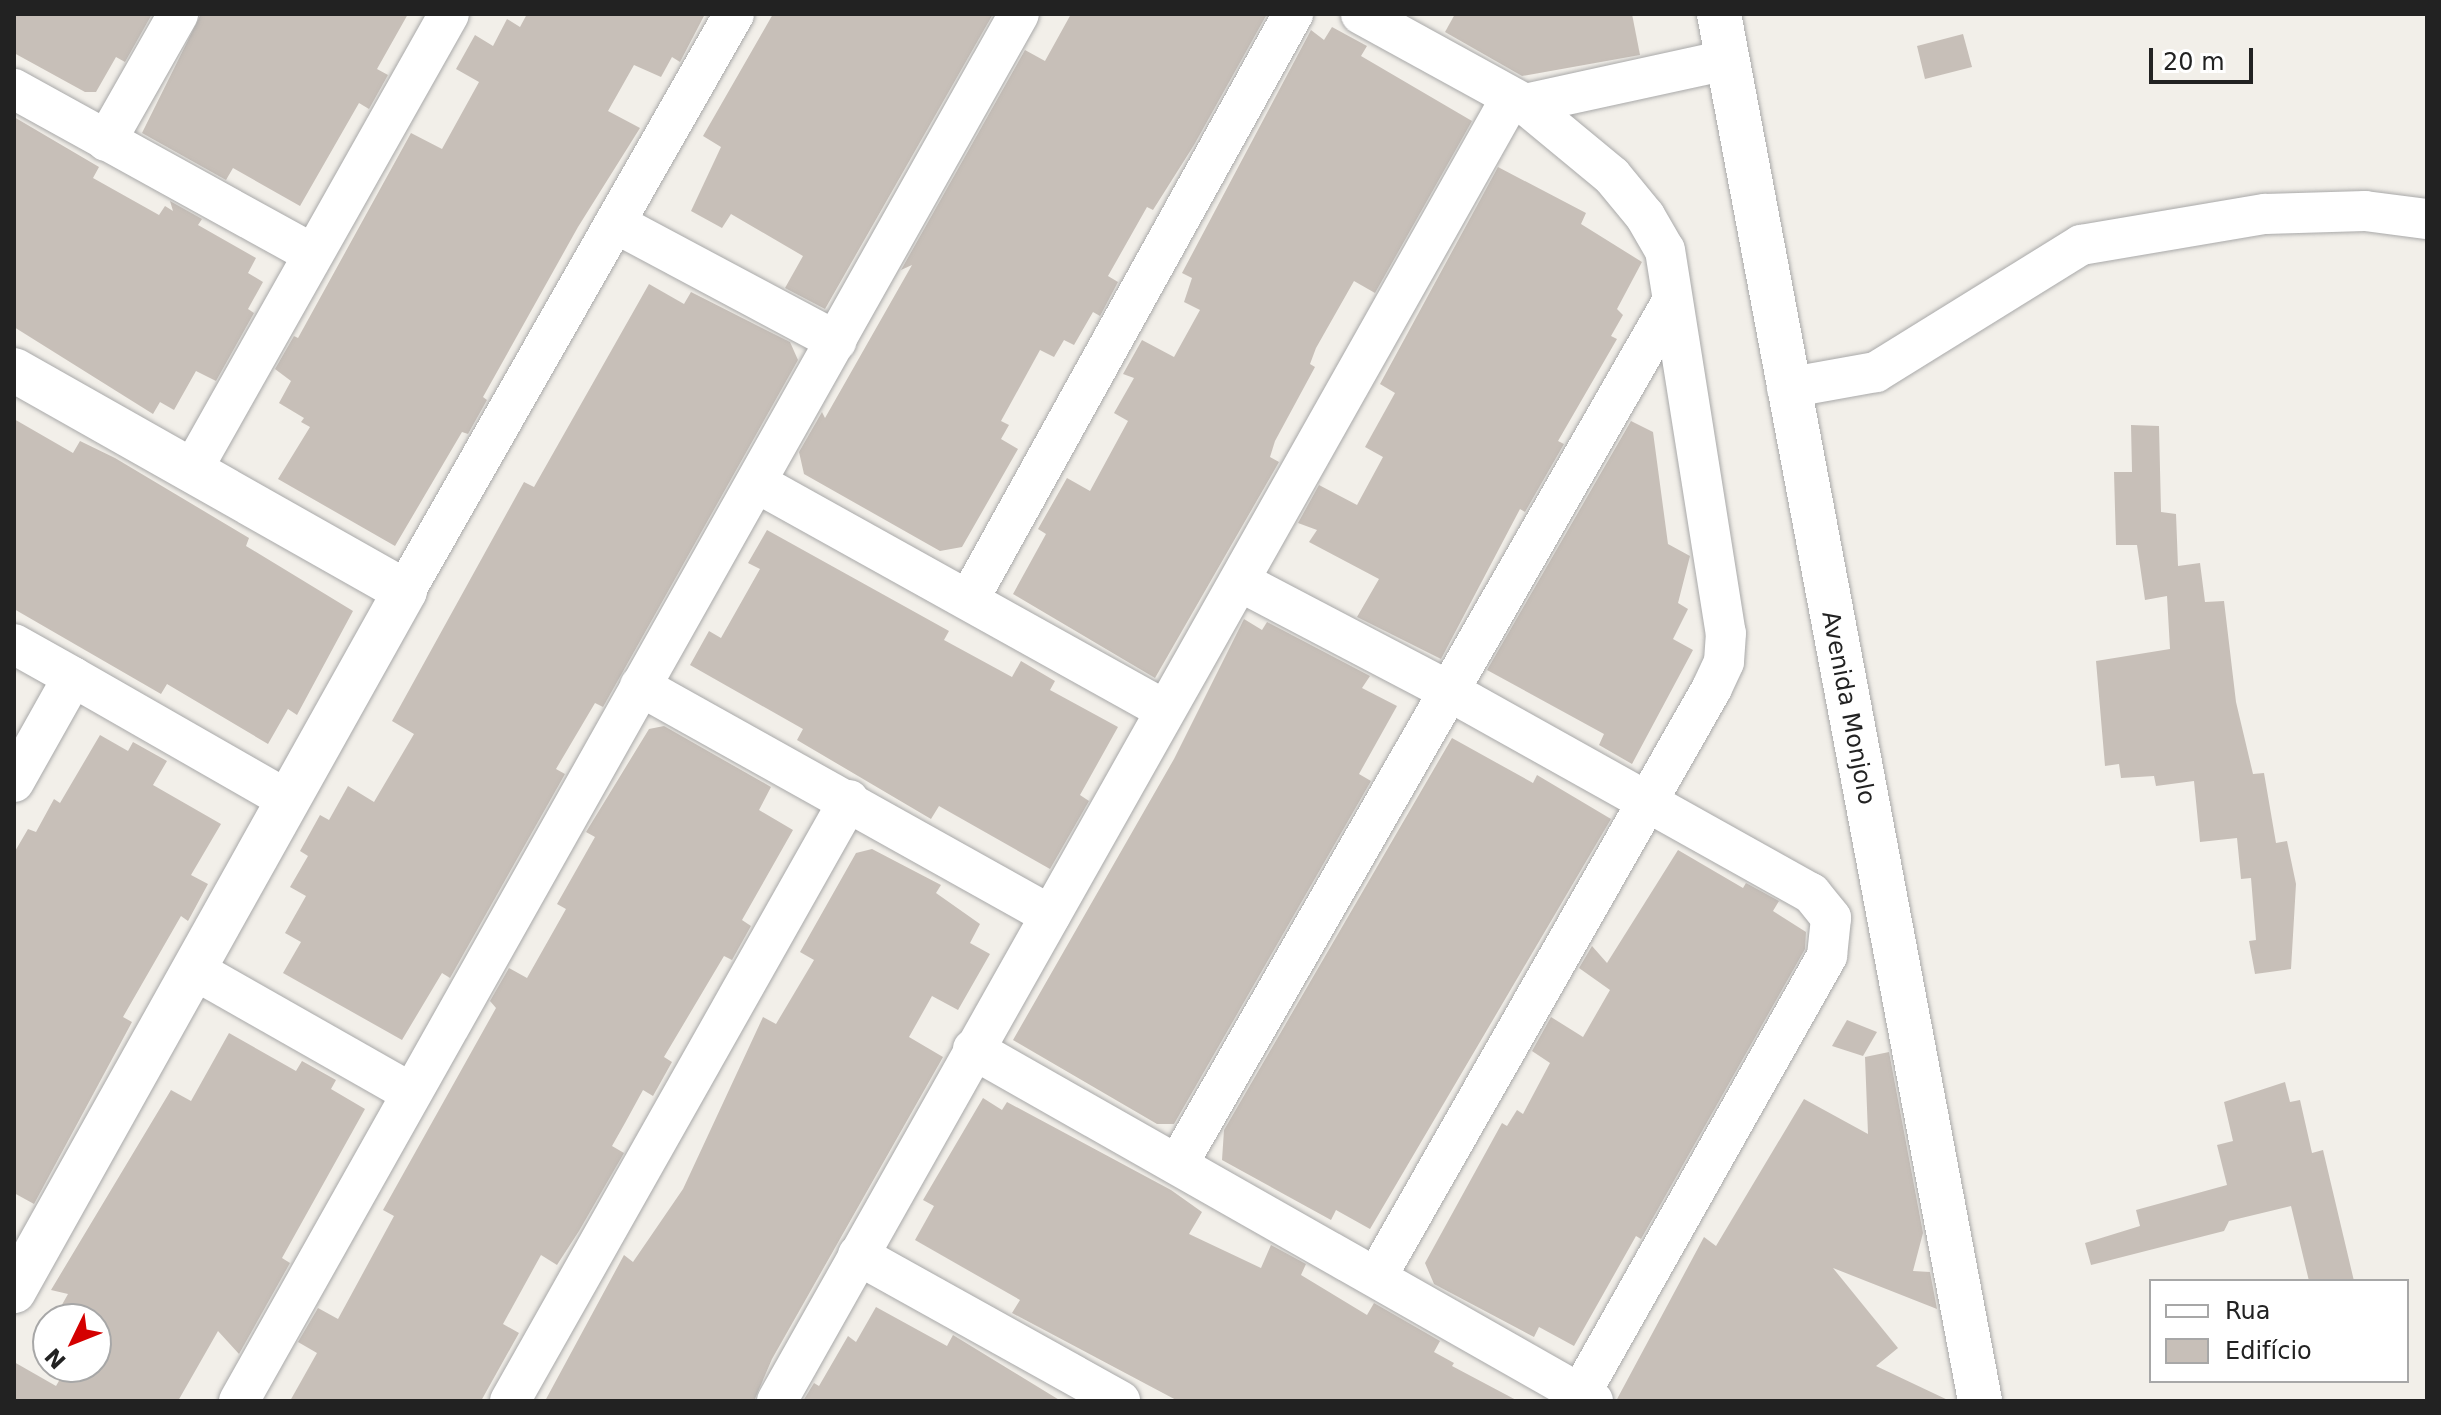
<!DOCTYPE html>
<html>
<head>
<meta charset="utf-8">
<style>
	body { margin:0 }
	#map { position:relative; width:2441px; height:1415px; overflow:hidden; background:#f2efe9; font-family:"DejaVu Sans",sans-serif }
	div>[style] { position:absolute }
	.building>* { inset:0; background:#c7bfb8 }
	.roads { filter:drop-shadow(0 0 2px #a9a9a9) drop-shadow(0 0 2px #a9a9a9) }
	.minor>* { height:40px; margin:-20px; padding:0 20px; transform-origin:20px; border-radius:20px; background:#fff }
	.tertiary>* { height:44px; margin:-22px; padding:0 22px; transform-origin:22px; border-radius:22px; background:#fff }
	span { translate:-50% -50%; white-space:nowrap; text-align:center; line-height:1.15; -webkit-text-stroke:6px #fff; paint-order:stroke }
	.street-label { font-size:24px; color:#222 }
	.frame { position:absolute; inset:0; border:16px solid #222; pointer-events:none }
	.legend { position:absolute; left:2149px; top:1279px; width:260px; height:104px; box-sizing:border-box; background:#fff; border:2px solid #a7a7a7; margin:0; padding:10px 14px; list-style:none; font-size:24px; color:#222 }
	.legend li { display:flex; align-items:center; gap:16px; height:40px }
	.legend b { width:40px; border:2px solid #a7a7a7 }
	.north { position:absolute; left:32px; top:1303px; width:80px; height:80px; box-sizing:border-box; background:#fff; border:2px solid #a7a7a7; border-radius:50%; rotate:227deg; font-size:22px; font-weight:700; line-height:32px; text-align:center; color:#222 }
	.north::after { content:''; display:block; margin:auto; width:28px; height:36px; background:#d40000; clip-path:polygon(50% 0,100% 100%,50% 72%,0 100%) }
	.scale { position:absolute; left:2149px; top:48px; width:104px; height:36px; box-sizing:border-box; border:4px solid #222; border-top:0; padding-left:10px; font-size:24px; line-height:28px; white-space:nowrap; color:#222; -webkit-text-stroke:6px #fff; paint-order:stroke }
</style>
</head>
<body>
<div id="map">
	<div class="building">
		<div style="clip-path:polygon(14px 14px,152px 14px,125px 62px,116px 57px,96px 92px,85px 92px,14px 53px)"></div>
		<div style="clip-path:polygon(201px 14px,408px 14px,377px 69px,388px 75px,369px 109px,359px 103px,300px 206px,233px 168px,226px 180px,142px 133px)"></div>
		<div style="clip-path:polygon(527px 14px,705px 14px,680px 62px,672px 57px,661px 77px,634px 65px,608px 111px,640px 128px,578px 227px,483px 397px,487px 400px,468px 434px,462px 432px,395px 546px,278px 479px,310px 427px,301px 422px,304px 418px,279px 403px,291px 381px,275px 369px,294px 336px,298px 338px,411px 133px,442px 149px,479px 82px,456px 69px,475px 35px,493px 46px,507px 19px,520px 27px)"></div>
		<div style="clip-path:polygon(773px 14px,993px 14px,825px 309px,785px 288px,803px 256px,731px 214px,722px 228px,691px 211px,721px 147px,703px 136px)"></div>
		<div style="clip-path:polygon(1071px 14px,1267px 14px,1194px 145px,1153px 210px,1147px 207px,1108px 276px,1118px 282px,1100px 316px,1093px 312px,1074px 345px,1064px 340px,1054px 357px,1040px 350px,1001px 421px,1009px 425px,1001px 439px,1018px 449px,962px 547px,940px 551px,804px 474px,799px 452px,822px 412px,825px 418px,912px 265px,901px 270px,1025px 50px,1045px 61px)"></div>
		<div style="clip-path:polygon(1455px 14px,1632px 14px,1640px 55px,1522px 76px,1445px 32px)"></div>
		<div style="clip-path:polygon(1332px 27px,1367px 46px,1361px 56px,1472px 121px,1375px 293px,1354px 281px,1316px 348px,1310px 364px,1315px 367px,1275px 441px,1270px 457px,1279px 462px,1155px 678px,1013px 594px,1046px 534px,1038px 529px,1067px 478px,1090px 491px,1128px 421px,1114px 413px,1134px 378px,1123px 374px,1142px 340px,1174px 357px,1200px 310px,1184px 302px,1192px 278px,1182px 273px,1311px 30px,1324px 40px)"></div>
		<div style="clip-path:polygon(1963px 34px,1972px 67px,1925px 79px,1917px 46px)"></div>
		<div style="clip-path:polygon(14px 117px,99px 167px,93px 178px,159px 215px,165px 206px,173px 211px,170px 201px,202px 219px,198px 225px,256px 258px,248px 273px,263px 282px,248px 309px,254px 313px,216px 381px,196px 371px,174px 410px,160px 402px,153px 414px,14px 327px)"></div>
		<div style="clip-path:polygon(1498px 167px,1586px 213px,1581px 224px,1642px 262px,1617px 309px,1623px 315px,1611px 336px,1617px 339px,1558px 441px,1564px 444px,1525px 512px,1520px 509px,1441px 659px,1357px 617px,1379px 579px,1309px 542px,1317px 530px,1298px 523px,1319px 485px,1357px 505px,1383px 457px,1365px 447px,1395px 393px,1380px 384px)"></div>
		<div style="clip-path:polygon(649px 284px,684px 304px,691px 292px,764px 329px,790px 342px,798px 360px,603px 707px,595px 703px,556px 769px,565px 774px,450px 978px,442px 973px,402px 1040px,283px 973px,301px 942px,285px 933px,306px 896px,290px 887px,308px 856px,300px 851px,320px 815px,329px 820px,348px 786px,374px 802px,414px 734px,392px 721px,524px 482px,534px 487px)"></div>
		<div style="clip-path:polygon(14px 419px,73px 453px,80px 441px,115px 458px,249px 538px,246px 546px,353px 611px,297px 715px,288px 709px,268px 744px,167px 684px,161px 694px,14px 609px)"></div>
		<div style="clip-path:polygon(1631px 421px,1653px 432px,1668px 544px,1690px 556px,1678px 603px,1688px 609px,1673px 639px,1693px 650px,1632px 764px,1599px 745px,1604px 734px,1487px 670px)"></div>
		<div style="clip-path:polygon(2131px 425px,2159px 426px,2161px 512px,2176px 514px,2178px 566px,2200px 563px,2205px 602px,2224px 601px,2236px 702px,2253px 774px,2264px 773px,2276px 843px,2287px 841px,2296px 884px,2291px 969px,2255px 974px,2249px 941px,2256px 940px,2251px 878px,2241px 879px,2237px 838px,2200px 842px,2194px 781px,2156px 786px,2154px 776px,2121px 778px,2119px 764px,2105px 766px,2096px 661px,2170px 649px,2167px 596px,2145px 600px,2137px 545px,2116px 545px,2114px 472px,2132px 472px)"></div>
		<div style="clip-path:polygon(767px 530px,949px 631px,944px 640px,1012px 677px,1021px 661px,1055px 681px,1050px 690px,1118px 727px,1080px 795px,1089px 801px,1050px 869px,939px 806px,931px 819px,797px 740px,803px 729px,690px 665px,709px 631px,721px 638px,760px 569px,748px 563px)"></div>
		<div style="clip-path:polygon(1244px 619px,1262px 630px,1267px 622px,1370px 676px,1362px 688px,1397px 706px,1359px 774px,1371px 781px,1174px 1124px,1157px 1124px,1013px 1040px,1174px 759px)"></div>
		<div style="clip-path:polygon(664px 726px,771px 787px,759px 810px,793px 830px,742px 920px,751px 926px,732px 960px,724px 956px,664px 1057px,672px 1062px,653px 1096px,643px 1090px,625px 1123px,612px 1146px,624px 1153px,579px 1231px,557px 1265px,541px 1255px,503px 1324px,519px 1333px,481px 1401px,290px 1401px,317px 1353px,298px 1342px,318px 1308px,338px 1319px,394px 1216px,383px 1210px,496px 1008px,490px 1001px,509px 968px,527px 978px,566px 909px,557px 904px,595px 837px,586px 832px,649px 729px)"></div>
		<div style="clip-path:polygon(100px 735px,128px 751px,133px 742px,167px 761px,153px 785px,221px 824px,191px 875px,208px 884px,188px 921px,181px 916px,123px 1017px,132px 1022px,34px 1204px,14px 1193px,14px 853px,28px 829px,36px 832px,54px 799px,60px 803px)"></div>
		<div style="clip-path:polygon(1452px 738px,1533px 783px,1537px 775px,1611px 819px,1370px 1229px,1336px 1210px,1331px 1220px,1222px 1160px,1224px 1130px)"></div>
		<div style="clip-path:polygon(872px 849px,941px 885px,936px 893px,980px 924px,970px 943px,990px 954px,958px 1010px,932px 996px,909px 1037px,943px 1057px,772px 1359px,754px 1401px,545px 1401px,624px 1255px,633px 1262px,683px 1189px,763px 1017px,776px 1024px,814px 960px,800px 952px,856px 853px)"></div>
		<div style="clip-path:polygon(1678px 850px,1743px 888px,1746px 883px,1779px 901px,1773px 911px,1806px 932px,1805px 949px,1641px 1239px,1636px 1236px,1574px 1346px,1539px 1327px,1534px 1337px,1434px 1284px,1425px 1263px,1502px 1123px,1507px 1126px,1517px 1110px,1523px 1114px,1550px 1063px,1532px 1051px,1551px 1017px,1583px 1037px,1610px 990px,1579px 968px,1592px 946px,1607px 963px)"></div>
		<div style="clip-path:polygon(1847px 1020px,1877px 1032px,1863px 1056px,1832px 1046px)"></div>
		<div style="clip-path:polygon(229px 1033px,296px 1071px,302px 1061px,336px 1080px,331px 1089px,365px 1109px,282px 1258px,290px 1263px,239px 1354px,218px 1331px,178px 1401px,14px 1401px,14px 1362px,56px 1386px,67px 1367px,96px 1367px,96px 1319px,54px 1319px,68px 1294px,51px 1290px,171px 1090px,191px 1101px)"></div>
		<div style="clip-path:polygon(1889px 1052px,1923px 1233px,1913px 1271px,1930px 1272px,1937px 1309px,1833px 1268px,1898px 1348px,1876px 1366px,1950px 1401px,1616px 1401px,1704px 1237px,1716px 1246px,1804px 1099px,1868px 1134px,1865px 1057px)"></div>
		<div style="clip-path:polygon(2285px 1082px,2290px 1102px,2300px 1100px,2312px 1153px,2323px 1150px,2354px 1281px,2309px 1281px,2291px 1206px,2229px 1221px,2224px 1231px,2091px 1265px,2085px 1243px,2140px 1226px,2136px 1210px,2227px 1185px,2217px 1145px,2233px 1141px,2224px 1102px)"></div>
		<div style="clip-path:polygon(983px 1098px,1002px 1110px,1007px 1102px,1171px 1190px,1202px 1212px,1189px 1234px,1261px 1268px,1271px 1245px,1306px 1264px,1301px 1275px,1367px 1315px,1374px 1303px,1440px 1341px,1434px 1352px,1454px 1363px,1452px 1366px,1518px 1401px,1178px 1401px,1012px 1313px,1020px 1300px,915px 1240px,934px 1206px,923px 1200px)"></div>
		<div style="clip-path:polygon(876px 1307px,947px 1346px,953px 1335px,1061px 1401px,803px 1401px,814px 1383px,819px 1386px,848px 1336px,856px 1342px)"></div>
	</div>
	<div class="roads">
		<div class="minor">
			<div style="left:1361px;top:14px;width:187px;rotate:28.8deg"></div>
			<div style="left:1525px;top:104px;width:113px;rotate:39.6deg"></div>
			<div style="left:1612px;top:176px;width:52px;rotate:50.5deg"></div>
			<div style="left:1645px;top:216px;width:39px;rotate:60deg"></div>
			<div style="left:1665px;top:250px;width:388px;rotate:81deg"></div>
			<div style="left:1726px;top:633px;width:29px;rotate:94deg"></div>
			<div style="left:1724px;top:662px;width:29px;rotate:115deg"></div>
			<div style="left:1712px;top:688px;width:677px;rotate:119.67deg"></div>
			<div style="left:14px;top:89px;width:339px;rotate:28.9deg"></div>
			<div style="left:1525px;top:104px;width:207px;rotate:-12.3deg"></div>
			<div style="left:106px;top:141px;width:146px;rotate:-60.4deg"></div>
			<div style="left:615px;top:223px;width:251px;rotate:28.1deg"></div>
			<div style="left:1787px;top:388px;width:90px;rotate:-10.2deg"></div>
			<div style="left:1876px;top:372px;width:241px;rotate:-31.8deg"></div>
			<div style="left:2081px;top:245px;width:187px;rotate:-9.6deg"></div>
			<div style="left:2265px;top:214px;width:100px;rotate:-1.7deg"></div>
			<div style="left:2365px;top:211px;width:63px;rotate:7.4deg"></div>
			<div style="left:192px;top:470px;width:523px;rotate:-60.59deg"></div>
			<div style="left:757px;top:483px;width:465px;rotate:29.1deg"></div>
			<div style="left:1241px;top:582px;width:235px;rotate:27.7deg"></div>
			<div style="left:1449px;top:691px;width:415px;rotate:29.2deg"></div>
			<div style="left:1811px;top:893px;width:32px;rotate:51deg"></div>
			<div style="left:1831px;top:918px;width:38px;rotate:96deg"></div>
			<div style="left:1827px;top:956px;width:503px;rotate:119.42deg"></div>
			<div style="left:405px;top:591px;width:664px;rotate:-60.31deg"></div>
			<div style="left:969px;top:599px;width:669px;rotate:-61.02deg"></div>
			<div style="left:14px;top:644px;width:68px;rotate:29.2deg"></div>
			<div style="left:640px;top:686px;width:470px;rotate:29.2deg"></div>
			<div style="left:14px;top:782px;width:120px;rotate:-60.7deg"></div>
			<div style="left:73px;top:677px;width:248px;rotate:29.8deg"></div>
			<div style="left:193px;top:969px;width:251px;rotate:29.6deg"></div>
			<div style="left:973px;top:1049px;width:713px;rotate:29.59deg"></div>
			<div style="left:1179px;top:1162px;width:991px;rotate:-60.18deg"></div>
			<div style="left:858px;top:1255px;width:300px;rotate:29.1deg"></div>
			<div style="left:239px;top:1401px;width:1591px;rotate:-60.65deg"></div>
			<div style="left:510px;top:1401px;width:690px;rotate:-60.57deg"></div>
			<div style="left:777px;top:1401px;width:1496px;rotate:-60.61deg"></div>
		</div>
		<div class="tertiary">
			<div style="left:1719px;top:14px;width:1411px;rotate:79.34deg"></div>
			<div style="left:14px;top:370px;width:449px;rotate:29.5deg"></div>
			<div style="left:405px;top:591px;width:802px;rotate:119.19deg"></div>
		</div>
	</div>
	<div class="street-label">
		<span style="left:1848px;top:708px;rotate:79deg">Avenida Monjolo</span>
	</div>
	<div class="frame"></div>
	<ul class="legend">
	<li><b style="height:10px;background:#fff"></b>Rua</li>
	<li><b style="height:22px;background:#c7bfb8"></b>Edifício</li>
	</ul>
	<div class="north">N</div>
	<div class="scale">20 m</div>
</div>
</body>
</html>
